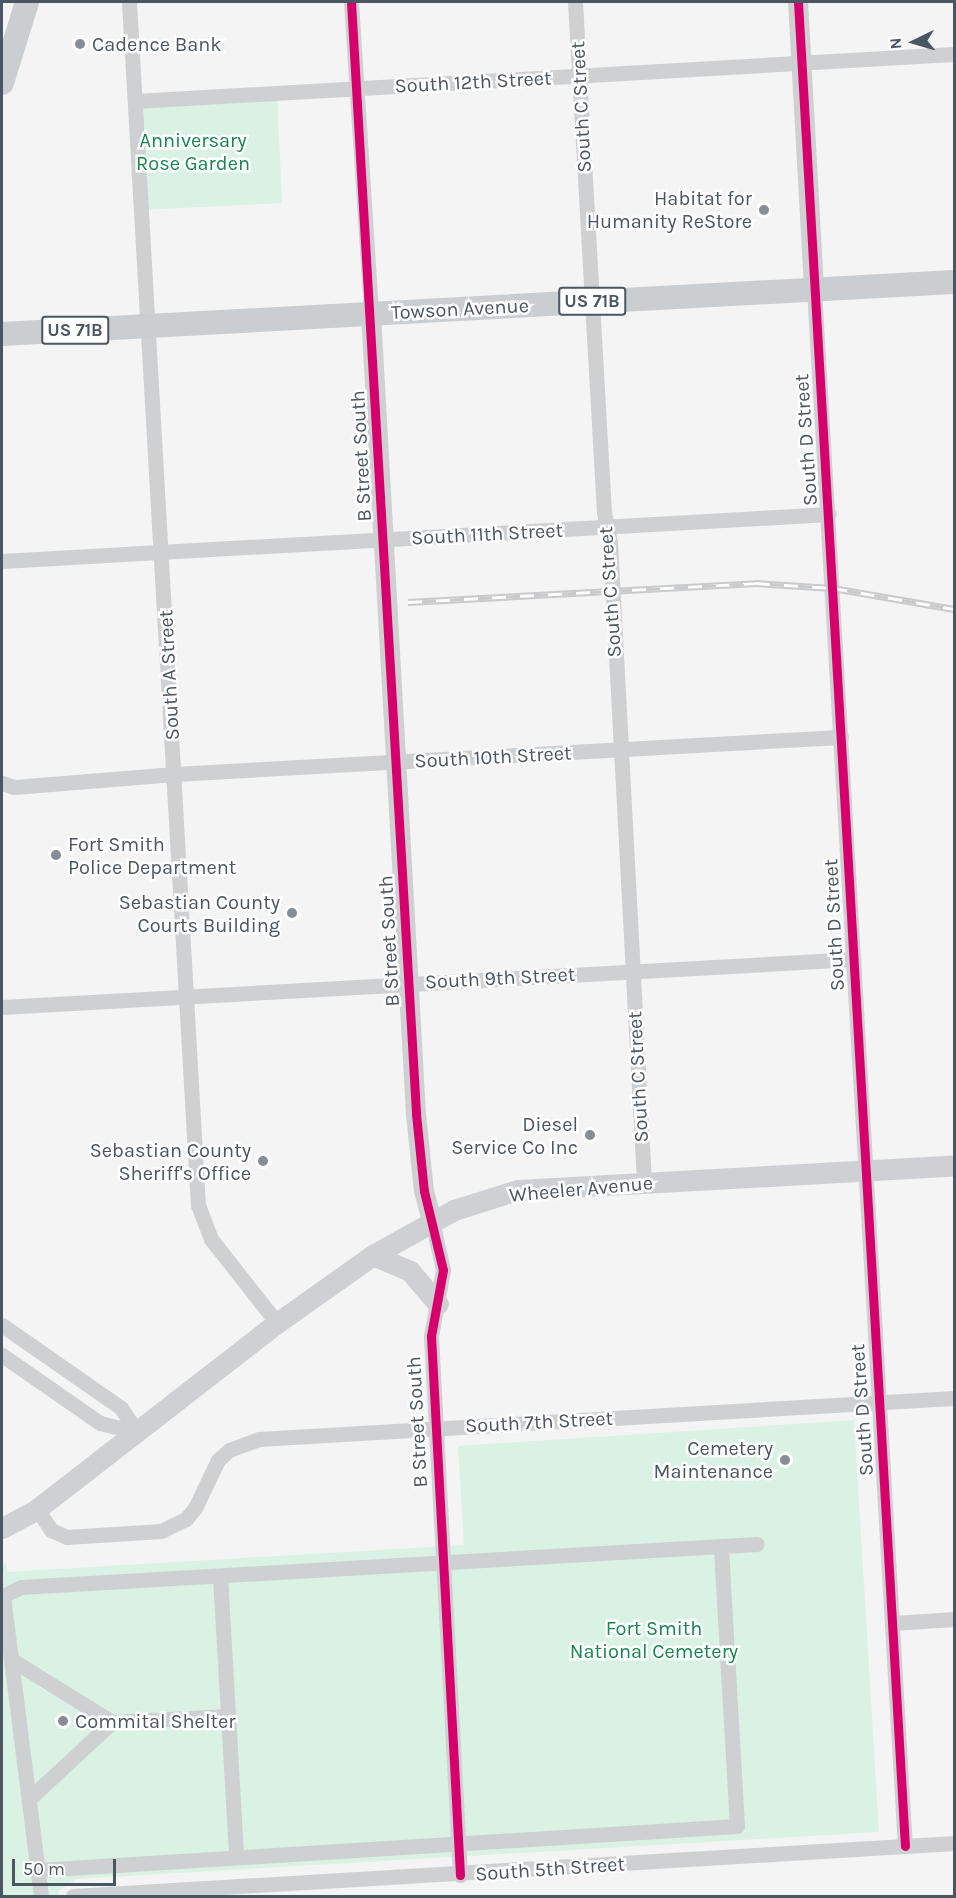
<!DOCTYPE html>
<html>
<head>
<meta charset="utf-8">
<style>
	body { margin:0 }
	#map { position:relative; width:956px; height:1898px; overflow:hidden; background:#f4f4f4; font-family:Karla,sans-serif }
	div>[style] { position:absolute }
	.green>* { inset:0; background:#d9f2e3 }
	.minor>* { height:15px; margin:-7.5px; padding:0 7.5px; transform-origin:7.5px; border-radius:7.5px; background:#ced0d2 }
	.tertiary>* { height:20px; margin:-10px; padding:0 10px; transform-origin:10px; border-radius:10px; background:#ced0d2 }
	.secondary>* { height:21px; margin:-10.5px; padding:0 10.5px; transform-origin:10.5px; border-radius:10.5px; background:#ced0d4 }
	.primary>* { height:24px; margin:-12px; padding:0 12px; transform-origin:12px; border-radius:12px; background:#caced1 }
	.rail>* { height:7px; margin-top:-3.5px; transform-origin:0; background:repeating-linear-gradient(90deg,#fff 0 14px,#c9cacc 0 28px); box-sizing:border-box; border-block:2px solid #c9cacc }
	.cycleway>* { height:9px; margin:-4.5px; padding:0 4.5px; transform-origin:4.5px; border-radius:4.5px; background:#d6006c }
	.dots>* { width:16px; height:16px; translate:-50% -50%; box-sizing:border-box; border:3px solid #fff; border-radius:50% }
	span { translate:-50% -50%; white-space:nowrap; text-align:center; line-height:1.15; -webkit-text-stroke:5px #fff; paint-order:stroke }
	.shield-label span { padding:2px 4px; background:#fff; border:2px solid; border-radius:4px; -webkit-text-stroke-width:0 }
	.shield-label { font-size:18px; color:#4a5661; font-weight:700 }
	.poi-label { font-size:20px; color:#4a5661 }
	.left { translate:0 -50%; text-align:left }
	.right { translate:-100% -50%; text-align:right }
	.street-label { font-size:20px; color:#4a5661 }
	.park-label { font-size:20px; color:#17864f }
	.frame { position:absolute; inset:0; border:3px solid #4a5661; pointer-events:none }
	.north { position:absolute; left:884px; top:12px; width:60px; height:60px; -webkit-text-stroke:4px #fff; paint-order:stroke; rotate:265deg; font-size:16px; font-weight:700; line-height:24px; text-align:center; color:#4a5661 }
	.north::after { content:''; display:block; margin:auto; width:21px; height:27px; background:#4a5661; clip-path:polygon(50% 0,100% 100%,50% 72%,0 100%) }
	.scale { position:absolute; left:12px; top:1859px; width:104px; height:27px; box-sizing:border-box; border:3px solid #4a5661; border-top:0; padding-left:8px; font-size:18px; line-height:21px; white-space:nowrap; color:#4a5661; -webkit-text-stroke:4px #fff; paint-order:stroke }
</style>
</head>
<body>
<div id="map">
	<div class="green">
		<div style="clip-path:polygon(277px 93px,282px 203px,142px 210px,135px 101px)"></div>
		<div style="clip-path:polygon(854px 1420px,879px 1832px,76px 1879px,60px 1890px,58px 1896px,2px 1896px,2px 1564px,6px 1563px,8px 1572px,464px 1545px,458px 1446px)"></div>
	</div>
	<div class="minor">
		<div style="left:129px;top:2px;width:1205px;rotate:86.72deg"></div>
		<div style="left:198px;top:1205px;width:36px;rotate:69deg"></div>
		<div style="left:211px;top:1239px;width:107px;rotate:51.8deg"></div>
		<div style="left:351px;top:2px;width:313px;rotate:86.3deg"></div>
		<div style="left:575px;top:2px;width:511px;rotate:86.75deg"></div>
		<div style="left:604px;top:512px;width:31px;rotate:79deg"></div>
		<div style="left:610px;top:542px;width:642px;rotate:86.96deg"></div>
		<div style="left:135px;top:101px;width:820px;rotate:-3.28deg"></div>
		<div style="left:814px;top:289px;width:1560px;rotate:86.66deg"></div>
		<div style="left:2px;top:561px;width:828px;rotate:-3.25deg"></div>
		<div style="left:2px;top:783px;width:13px;rotate:18deg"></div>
		<div style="left:14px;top:787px;width:161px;rotate:-4.6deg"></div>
		<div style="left:174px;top:774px;width:668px;rotate:-3.18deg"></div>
		<div style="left:2px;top:1007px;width:853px;rotate:-3.22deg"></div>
		<div style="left:432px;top:1221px;width:50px;rotate:77.3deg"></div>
		<div style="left:443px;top:1270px;width:67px;rotate:100.3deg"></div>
		<div style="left:431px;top:1336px;width:540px;rotate:86.92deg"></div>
		<div style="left:2px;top:1325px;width:145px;rotate:34.9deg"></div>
		<div style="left:121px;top:1408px;width:29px;rotate:56deg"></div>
		<div style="left:2px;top:1355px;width:119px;rotate:34.8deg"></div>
		<div style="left:100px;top:1423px;width:38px;rotate:14deg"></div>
		<div style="left:37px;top:1509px;width:25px;rotate:56deg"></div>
		<div style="left:51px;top:1530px;width:17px;rotate:24deg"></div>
		<div style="left:67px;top:1537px;width:94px;rotate:-3.7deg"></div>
		<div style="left:161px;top:1531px;width:28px;rotate:-26deg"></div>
		<div style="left:186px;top:1519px;width:14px;rotate:-51deg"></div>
		<div style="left:195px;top:1508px;width:53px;rotate:-64.4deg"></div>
		<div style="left:218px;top:1460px;width:15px;rotate:-42deg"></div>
		<div style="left:229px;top:1450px;width:32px;rotate:-20deg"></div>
		<div style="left:259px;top:1439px;width:696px;rotate:-3.38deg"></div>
		<div style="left:220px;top:1576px;width:281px;rotate:86.7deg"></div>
		<div style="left:3px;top:1596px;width:20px;rotate:-27deg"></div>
		<div style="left:21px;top:1587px;width:737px;rotate:-3.34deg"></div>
		<div style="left:3px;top:1596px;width:302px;rotate:82.8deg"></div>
		<div style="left:893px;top:1623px;width:61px;rotate:-3.8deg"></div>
		<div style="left:12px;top:1660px;width:118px;rotate:31.8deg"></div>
		<div style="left:112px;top:1722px;width:116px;rotate:-3deg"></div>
		<div style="left:31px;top:1797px;width:110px;rotate:-42.8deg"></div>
		<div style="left:37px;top:1870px;width:701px;rotate:-3.6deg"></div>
		<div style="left:737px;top:1826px;width:280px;rotate:-93.3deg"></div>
		<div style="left:73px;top:1896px;width:883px;rotate:-3.44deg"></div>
	</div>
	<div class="tertiary">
		<div style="left:798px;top:2px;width:287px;rotate:86.8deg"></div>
		<div style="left:371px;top:314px;width:801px;rotate:86.78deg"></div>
		<div style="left:416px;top:1114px;width:77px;rotate:84.1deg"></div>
		<div style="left:424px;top:1191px;width:31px;rotate:75deg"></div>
	</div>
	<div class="secondary">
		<div style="left:373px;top:1255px;width:40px;rotate:23.4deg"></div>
		<div style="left:410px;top:1271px;width:43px;rotate:49.7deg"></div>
		<div style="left:2px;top:1528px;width:40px;rotate:-28deg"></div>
		<div style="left:37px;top:1509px;width:304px;rotate:-37.8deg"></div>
		<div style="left:277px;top:1323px;width:118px;rotate:-35.3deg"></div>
		<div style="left:373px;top:1255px;width:93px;rotate:-29.1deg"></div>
		<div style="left:454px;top:1210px;width:67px;rotate:-17.4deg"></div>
		<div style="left:518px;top:1190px;width:437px;rotate:-3.2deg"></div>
	</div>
	<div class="primary">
		<div style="left:2px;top:83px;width:85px;rotate:-72.8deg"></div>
		<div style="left:2px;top:334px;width:953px;rotate:-3.13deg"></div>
	</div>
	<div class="rail">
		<div style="left:408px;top:602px;width:349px;rotate:-3.1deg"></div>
		<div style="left:756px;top:583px;width:77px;rotate:3.7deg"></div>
		<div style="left:833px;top:588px;width:123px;rotate:9.8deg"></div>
	</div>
	<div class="cycleway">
		<div style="left:351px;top:2px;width:1114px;rotate:86.65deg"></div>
		<div style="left:416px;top:1114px;width:77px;rotate:84.1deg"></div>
		<div style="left:424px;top:1191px;width:81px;rotate:76.5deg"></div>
		<div style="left:443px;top:1270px;width:67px;rotate:100.3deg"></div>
		<div style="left:431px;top:1336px;width:540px;rotate:86.92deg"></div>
		<div style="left:798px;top:2px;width:1847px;rotate:86.68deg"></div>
	</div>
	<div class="dots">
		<div style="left:80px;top:44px;background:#868d94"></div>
		<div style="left:764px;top:210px;background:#868d94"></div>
		<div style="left:56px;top:855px;background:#868d94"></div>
		<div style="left:292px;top:913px;background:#868d94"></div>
		<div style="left:590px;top:1135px;background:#868d94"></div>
		<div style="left:263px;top:1161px;background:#868d94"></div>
		<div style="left:785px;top:1460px;background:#868d94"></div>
		<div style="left:63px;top:1721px;background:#868d94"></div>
	</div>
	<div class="shield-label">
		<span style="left:592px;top:301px">US 71B</span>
		<span style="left:75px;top:330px">US 71B</span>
	</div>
	<div class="poi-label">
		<span class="left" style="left:92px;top:44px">Cadence Bank</span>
		<span class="right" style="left:752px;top:210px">Habitat for<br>Humanity ReStore</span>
		<span class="left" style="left:68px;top:856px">Fort Smith<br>Police Department</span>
		<span class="right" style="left:280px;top:914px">Sebastian County<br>Courts Building</span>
		<span class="right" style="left:578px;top:1136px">Diesel<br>Service Co Inc</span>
		<span class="right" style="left:251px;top:1162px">Sebastian County<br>Sheriff's Office</span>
		<span class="right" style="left:773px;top:1460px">Cemetery<br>Maintenance</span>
		<span class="left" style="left:75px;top:1721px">Commital Shelter</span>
	</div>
	<div class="street-label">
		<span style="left:473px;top:82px;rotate:-3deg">South 12th Street</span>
		<span style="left:581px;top:107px;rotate:-93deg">South C Street</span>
		<span style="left:460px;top:309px;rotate:-3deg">Towson Avenue</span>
		<span style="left:806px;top:440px;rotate:-94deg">South D Street</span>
		<span style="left:361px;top:456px;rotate:-93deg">B Street South</span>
		<span style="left:487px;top:534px;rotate:-3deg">South 11th Street</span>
		<span style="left:610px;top:592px;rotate:-94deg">South C Street</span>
		<span style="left:169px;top:675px;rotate:-93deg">South A Street</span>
		<span style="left:493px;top:757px;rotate:-3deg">South 10th Street</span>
		<span style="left:834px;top:925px;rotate:-93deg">South D Street</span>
		<span style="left:389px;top:941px;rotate:-93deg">B Street South</span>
		<span style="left:500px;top:978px;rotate:-3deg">South 9th Street</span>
		<span style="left:638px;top:1077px;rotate:-93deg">South C Street</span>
		<span style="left:581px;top:1189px;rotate:-5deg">Wheeler Avenue</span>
		<span style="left:862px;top:1410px;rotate:-94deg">South D Street</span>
		<span style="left:417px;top:1422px;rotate:-93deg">B Street South</span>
		<span style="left:539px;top:1422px;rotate:-3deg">South 7th Street</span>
		<span style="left:550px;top:1869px;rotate:-4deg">South 5th Street</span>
	</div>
	<div class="park-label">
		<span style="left:193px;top:152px">Anniversary<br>Rose Garden</span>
		<span style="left:654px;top:1640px">Fort Smith<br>National Cemetery</span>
	</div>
	<div class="frame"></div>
	<div class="north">N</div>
	<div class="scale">50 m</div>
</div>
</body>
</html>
